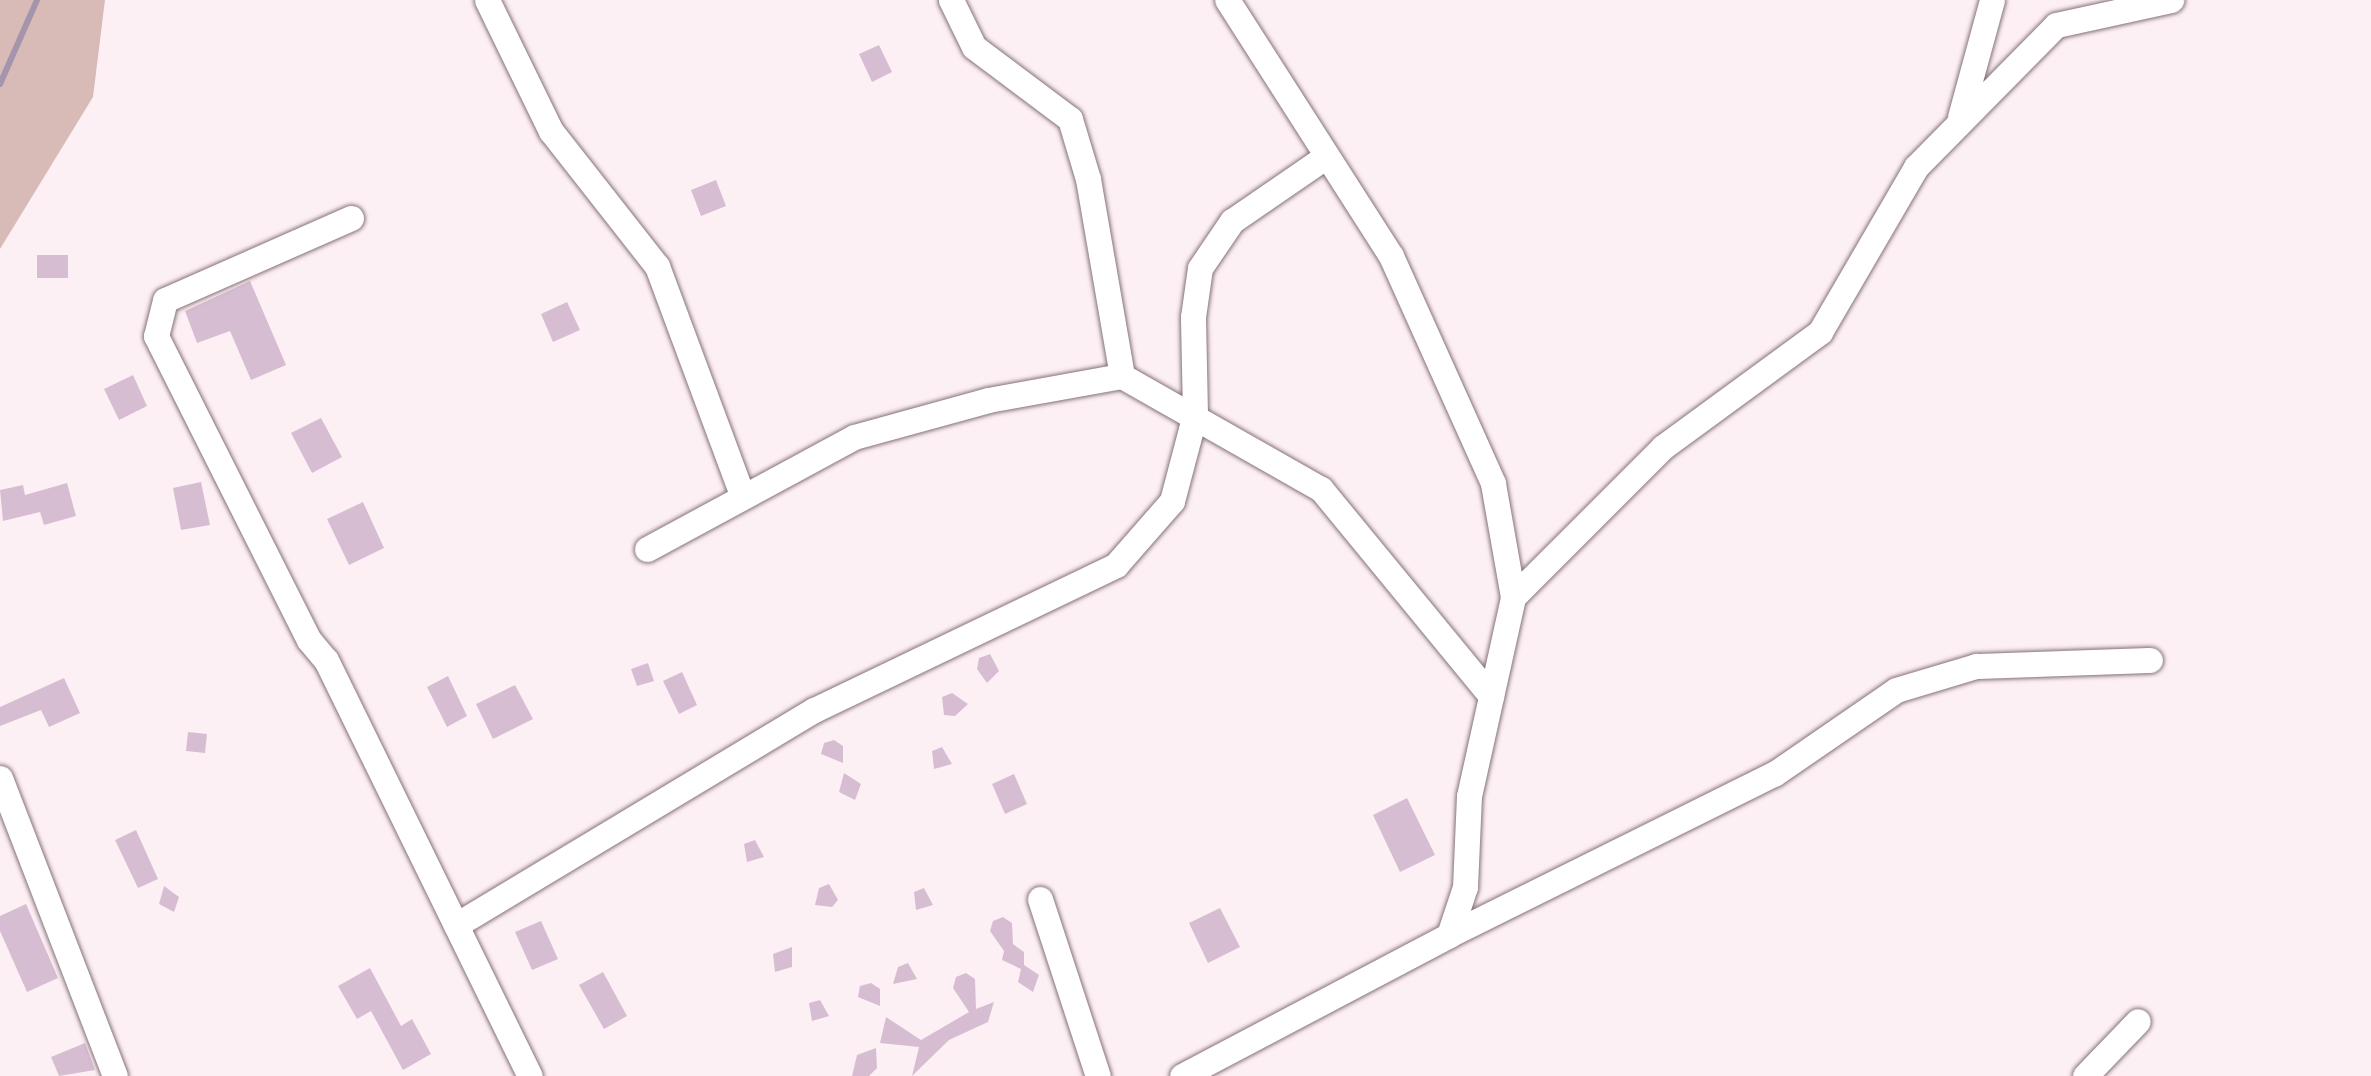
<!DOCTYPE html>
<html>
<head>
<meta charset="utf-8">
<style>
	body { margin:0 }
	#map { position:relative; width:2371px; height:1076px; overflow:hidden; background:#fdf0f5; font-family:Inter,sans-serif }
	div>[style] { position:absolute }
	.green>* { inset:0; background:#d8bbb6 }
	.stream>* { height:6px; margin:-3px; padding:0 3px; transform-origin:3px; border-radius:3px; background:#a494ac }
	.building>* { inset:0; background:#d7bdd2 }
	.roads { filter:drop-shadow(0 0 2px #857279) drop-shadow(0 0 2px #857279) }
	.minor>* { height:25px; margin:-12.5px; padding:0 12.5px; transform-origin:12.5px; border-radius:12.5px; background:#fff }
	span { translate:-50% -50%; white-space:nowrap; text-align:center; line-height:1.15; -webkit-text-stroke:9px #fdf0f5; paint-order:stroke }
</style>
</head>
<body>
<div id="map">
	<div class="green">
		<div style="clip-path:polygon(0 0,105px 0,93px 97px,0 249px)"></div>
	</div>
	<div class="stream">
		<div style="left:0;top:84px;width:92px;rotate:-66.2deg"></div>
	</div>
	<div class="building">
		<div style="clip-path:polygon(879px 45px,892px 72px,872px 82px,859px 54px)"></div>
		<div style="clip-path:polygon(716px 180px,726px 206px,701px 216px,691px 190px)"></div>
		<div style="clip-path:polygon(37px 255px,68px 255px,68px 278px,37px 278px)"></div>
		<div style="clip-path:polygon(250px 281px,286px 365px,251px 380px,230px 331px,197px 343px,185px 311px)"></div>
		<div style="clip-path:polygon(567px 302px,580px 330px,553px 342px,541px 314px)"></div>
		<div style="clip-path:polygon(133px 375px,147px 406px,119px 420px,104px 389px)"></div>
		<div style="clip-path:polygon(321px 418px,342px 457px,312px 473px,291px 433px)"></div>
		<div style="clip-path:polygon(201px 482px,210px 525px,181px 530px,173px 488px)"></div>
		<div style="clip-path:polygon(67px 483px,76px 516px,44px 525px,40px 512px,3px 521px,0 490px,23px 485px,25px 495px)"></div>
		<div style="clip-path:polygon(363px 502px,384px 548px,349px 565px,327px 519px)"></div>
		<div style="clip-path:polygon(990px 654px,999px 671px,987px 683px,977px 669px,979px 658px)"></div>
		<div style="clip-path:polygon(648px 663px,654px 681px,637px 686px,631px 669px)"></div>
		<div style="clip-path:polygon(682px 672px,697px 705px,679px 714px,663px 681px)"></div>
		<div style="clip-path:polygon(448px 676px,467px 716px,447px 727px,427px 687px)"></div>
		<div style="clip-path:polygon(64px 678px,80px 713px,49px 727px,41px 710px,0 726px,0 707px)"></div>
		<div style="clip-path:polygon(515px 685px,533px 719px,493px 739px,476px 704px)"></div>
		<div style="clip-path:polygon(952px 693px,968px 704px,955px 716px,944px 715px,942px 697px)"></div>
		<div style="clip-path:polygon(188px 732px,207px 734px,205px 753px,186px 751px)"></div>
		<div style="clip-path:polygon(834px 740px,843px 746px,843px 763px,821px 754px,824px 743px)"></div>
		<div style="clip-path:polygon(942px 747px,952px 764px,934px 769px,932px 751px)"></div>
		<div style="clip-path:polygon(844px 773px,861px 784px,855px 800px,839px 792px)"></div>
		<div style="clip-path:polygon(1014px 774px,1027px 804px,1005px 814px,992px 784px)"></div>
		<div style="clip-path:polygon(1407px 798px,1435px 855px,1400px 872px,1373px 815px)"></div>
		<div style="clip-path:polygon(136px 830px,158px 879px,138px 888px,115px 840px)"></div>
		<div style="clip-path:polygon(755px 840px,764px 857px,747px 862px,744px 844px)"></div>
		<div style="clip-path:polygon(829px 884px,838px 900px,832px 907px,815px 905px,819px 888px)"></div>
		<div style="clip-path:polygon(164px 886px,179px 897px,174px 912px,159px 904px)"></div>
		<div style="clip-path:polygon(924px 888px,933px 905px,916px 910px,914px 892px)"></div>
		<div style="clip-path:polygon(26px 904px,58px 978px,27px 992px,0 931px,0 916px)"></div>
		<div style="clip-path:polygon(1220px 908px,1240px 947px,1208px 963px,1189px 923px)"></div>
		<div style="clip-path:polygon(1003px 917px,1012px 923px,1013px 944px,1024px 952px,1024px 965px,1039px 975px,1033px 992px,1018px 982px,1021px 969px,1002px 960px,1004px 951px,990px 931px,993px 921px)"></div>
		<div style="clip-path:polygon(541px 921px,558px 959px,532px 970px,515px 932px)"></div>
		<div style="clip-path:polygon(792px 947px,792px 967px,775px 972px,773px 954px)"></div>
		<div style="clip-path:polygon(908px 963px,917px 979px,893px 984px,898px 967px)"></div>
		<div style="clip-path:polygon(370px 968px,401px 1026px,412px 1019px,431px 1054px,403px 1070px,371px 1011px,357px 1019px,338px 986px)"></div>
		<div style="clip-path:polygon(603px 972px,627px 1016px,604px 1029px,579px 985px)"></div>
		<div style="clip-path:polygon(966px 973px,975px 979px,976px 1009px,994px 1002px,988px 1022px,949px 1040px,912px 1076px,919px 1047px,880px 1043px,886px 1017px,921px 1040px,969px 1012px,953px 988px,956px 977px)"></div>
		<div style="clip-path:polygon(871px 983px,880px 989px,880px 1006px,858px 997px,860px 986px)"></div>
		<div style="clip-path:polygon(820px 1000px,829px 1016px,812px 1021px,809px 1003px)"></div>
		<div style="clip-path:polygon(85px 1043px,95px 1070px,59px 1076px,51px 1057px)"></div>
		<div style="clip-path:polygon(876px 1048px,877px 1068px,869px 1076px,852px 1076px,857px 1055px)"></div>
	</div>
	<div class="roads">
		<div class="minor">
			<div style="left:487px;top:0;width:146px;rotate:64deg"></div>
			<div style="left:551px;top:131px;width:172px;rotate:51.9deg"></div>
			<div style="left:657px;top:266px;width:246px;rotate:69.6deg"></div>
			<div style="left:951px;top:0;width:52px;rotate:63.9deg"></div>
			<div style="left:974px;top:47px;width:120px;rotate:36.9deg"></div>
			<div style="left:1070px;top:119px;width:63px;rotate:73.3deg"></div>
			<div style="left:1088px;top:179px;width:200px;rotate:80.2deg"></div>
			<div style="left:1960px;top:117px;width:121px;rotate:-74.7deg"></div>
			<div style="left:351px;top:218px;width:203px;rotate:156.2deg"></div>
			<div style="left:165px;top:300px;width:37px;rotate:104deg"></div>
			<div style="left:156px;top:336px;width:340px;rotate:63.3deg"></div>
			<div style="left:309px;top:640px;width:26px;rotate:50deg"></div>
			<div style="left:326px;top:660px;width:463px;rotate:63.9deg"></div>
			<div style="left:647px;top:549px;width:235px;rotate:-28.4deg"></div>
			<div style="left:854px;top:437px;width:139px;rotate:-15.4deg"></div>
			<div style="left:988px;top:400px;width:136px;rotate:-10.2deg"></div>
			<div style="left:1122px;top:376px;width:229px;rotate:29.6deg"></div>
			<div style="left:1321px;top:489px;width:268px;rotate:50.6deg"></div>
			<div style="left:1513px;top:597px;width:212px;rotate:-45deg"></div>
			<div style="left:1663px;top:447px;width:195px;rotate:-36.2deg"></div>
			<div style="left:1820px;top:332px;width:191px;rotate:-59.8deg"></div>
			<div style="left:1916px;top:167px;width:199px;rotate:-45.4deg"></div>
			<div style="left:2056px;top:25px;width:118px;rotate:-12.3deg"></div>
			<div style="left:0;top:778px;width:319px;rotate:68.9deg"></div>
			<div style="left:1040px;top:899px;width:186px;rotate:71.9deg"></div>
			<div style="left:456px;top:925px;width:418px;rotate:-31deg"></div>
			<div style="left:814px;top:710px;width:335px;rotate:-25.6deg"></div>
			<div style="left:1116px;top:565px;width:85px;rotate:-48.8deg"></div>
			<div style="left:1172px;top:501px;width:90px;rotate:-75.2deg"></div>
			<div style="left:1195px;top:414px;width:97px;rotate:-91.2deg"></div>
			<div style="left:1193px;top:317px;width:49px;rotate:-81.9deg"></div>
			<div style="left:1200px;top:268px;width:57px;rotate:-55.8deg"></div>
			<div style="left:1232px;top:221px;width:113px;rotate:-34.5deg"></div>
			<div style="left:1449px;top:935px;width:363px;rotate:-26.4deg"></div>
			<div style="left:1774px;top:774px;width:148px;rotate:-34.5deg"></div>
			<div style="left:1896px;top:690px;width:84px;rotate:-16.7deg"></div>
			<div style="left:1976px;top:666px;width:174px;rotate:-2deg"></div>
			<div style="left:1182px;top:1076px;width:302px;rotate:-27.8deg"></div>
			<div style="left:1449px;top:935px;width:51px;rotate:-71.6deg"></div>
			<div style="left:1465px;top:887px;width:91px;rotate:-87.5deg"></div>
			<div style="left:1469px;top:796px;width:204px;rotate:-77.5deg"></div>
			<div style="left:1513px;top:597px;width:116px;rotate:-100deg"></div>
			<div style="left:1493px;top:483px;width:249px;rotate:-114.2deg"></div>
			<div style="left:1391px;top:256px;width:304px;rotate:-122.6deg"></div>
			<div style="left:2085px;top:1076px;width:76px;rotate:-46.1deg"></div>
		</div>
	</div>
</div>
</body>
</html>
